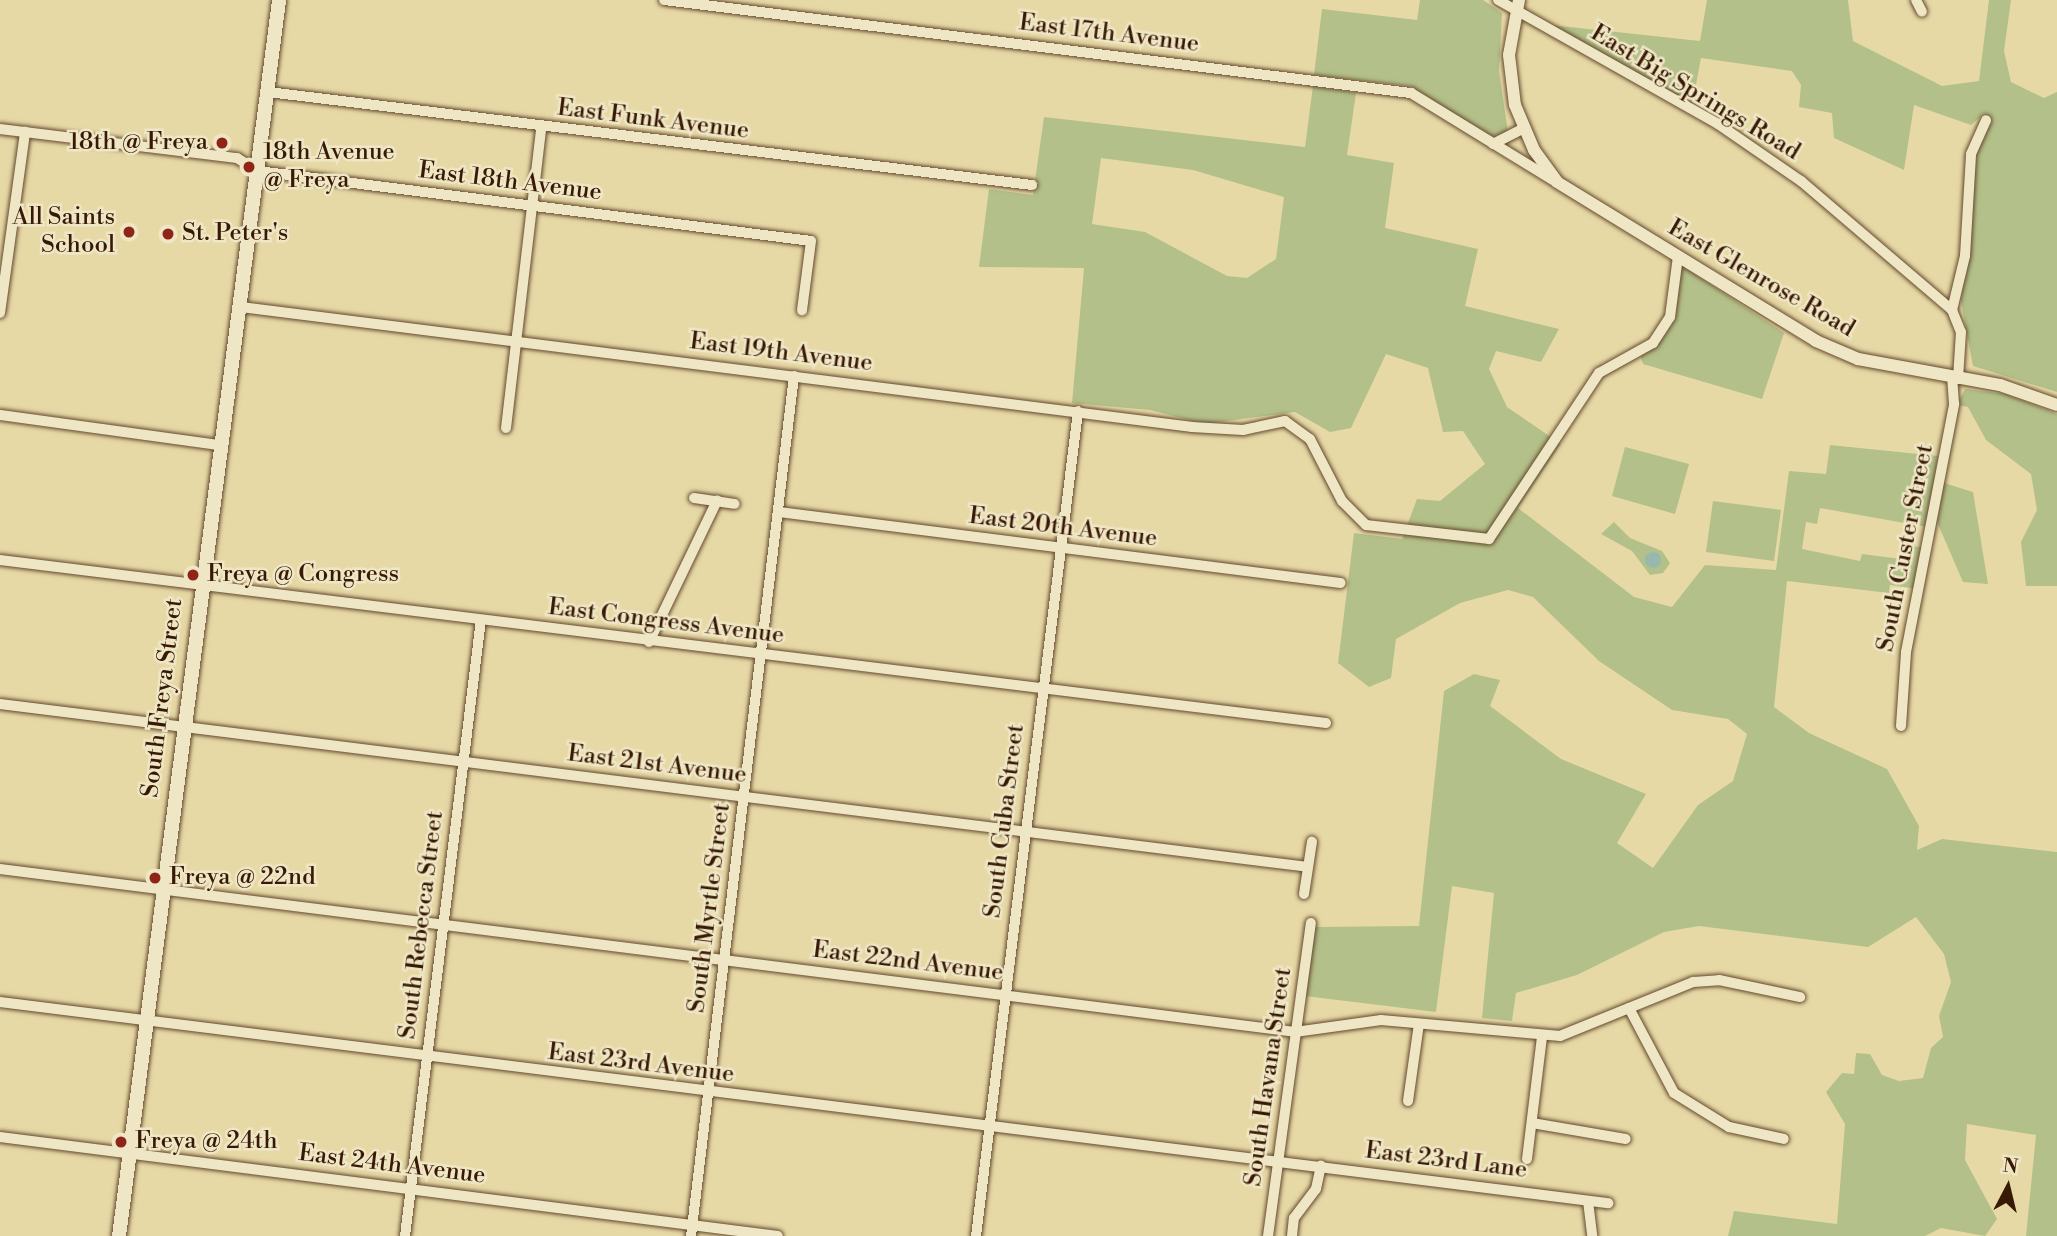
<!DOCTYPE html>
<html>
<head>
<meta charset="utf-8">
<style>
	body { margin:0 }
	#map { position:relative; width:2057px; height:1236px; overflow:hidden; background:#e7d9a6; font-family:"Libre Bodoni",serif }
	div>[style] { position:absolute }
	.green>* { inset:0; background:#b3c089 }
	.water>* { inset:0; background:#97b9ad }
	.round { border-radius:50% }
	.roads { filter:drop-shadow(0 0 2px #64492d) drop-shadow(0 0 2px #64492d) }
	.minor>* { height:10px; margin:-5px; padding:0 5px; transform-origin:5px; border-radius:5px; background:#efe6c5 }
	.tertiary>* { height:12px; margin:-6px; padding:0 6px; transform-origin:6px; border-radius:6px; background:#efe6c5 }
	.secondary>* { height:14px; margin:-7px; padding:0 7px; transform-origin:7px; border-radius:7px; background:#efe6c5 }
	.dots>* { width:19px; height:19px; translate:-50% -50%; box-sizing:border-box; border:4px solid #efe6c5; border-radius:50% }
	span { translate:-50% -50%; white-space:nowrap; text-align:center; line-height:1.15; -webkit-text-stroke:5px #efe6c5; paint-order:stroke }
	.street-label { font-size:24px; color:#381905 }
	.poi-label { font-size:24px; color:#381905 }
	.right { translate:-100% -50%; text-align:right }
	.left { translate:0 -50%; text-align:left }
	.north { position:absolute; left:1973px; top:1152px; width:70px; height:70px; -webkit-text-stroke:5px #efe6c5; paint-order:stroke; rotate:7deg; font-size:19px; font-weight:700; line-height:28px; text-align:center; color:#381905 }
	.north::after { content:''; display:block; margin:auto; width:24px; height:32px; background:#381905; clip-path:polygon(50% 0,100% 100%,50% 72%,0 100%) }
</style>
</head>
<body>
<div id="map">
	<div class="green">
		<div style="clip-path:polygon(1420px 0,1483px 0,1502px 13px,1499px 71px,1508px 132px,1490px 137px,1410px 86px,1314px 75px,1322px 9px,1417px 20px)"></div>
		<div style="clip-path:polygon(1707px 0,1848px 0,1853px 41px,1942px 86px,1979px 81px,1989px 0,2011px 0,2004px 51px,2011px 82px,2044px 98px,2057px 92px,2057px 392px,1973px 366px,1961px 301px,1978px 145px,1992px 122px,1984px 114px,1971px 125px,1914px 105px,1904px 170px,1834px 138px,1832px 113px,1799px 107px,1801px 85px,1792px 71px,1701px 58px,1692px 106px,1551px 25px,1700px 41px)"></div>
		<div style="clip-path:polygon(evenodd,1313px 86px,1356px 93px,1347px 155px,1394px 163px,1385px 228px,1478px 249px,1465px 306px,1559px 329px,1541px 362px,1496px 351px,1489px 369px,1507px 407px,1561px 444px,1518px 508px,1634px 597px,1672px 607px,1705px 565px,1776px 570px,1789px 471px,1826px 474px,1830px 445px,1938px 456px,1927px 527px,1820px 508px,1817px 524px,1806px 522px,1802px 549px,1860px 561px,1862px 554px,1901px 559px,1904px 546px,1925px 547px,1918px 589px,1890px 585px,1889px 593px,1787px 581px,1774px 707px,1809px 733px,1887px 769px,1919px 826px,1917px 850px,1942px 839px,2057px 852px,2057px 1236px,2026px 1236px,2036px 1135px,1967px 1124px,1965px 1160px,1997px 1219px,1985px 1236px,1941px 1228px,1925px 1236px,1728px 1236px,1734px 1211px,1837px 1224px,1845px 1124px,1826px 1092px,1842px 1073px,1854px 1074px,1856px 1053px,1870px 1054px,1882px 1075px,1899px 1081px,1923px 1078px,1931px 1048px,1943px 1037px,1939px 1016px,1951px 982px,1944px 954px,1916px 917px,1868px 947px,1699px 926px,1664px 932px,1577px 975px,1516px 993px,1512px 1021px,1482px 1018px,1494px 893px,1452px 886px,1436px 1012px,1305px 996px,1314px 927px,1419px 926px,1444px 691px,1474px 674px,1500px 680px,1490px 706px,1561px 759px,1646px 794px,1617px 843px,1653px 868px,1698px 805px,1733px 781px,1747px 734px,1728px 719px,1672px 710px,1599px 661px,1533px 597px,1508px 590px,1460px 603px,1396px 639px,1391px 678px,1369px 687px,1338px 663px,1354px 533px,1402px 539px,1417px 499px,1440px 501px,1485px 464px,1463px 431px,1443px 432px,1428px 368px,1386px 354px,1351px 428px,1330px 432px,1295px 412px,1204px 424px,1150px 410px,1072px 403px,1084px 268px,979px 267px,989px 189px,1033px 195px,1044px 117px,1305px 147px,1313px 86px,1101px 158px,1193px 170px,1284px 197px,1276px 259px,1247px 278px,1227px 276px,1145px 232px,1092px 224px,1101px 158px)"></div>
		<div style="clip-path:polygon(1682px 266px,1784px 333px,1762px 399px,1643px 364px,1640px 354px,1656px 346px,1672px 325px)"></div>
		<div style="clip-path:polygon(1965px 389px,2005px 394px,2057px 414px,2057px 586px,2026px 586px,2021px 542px,2037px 510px,2031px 474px,1986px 440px,1968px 407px,1957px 405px)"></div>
		<div style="clip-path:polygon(1625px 447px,1689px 464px,1675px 514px,1612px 496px)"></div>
		<div style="clip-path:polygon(1944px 483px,1973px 492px,1988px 584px,1963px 582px,1937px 522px)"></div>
		<div style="clip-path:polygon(1713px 501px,1781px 510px,1774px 561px,1706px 552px)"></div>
		<div style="clip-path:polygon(1614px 522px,1630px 538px,1662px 551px,1670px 563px,1663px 573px,1650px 575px,1632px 551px,1601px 534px)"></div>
	</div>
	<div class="water">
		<div class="round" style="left:1645px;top:552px;width:16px;height:16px"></div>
	</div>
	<div class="roads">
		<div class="minor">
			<div style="left:664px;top:0;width:753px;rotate:7.1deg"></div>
			<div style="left:1411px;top:93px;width:167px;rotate:31.5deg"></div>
			<div style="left:1498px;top:0;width:253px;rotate:29.4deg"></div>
			<div style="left:1718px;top:124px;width:101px;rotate:34.5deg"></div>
			<div style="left:1801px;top:181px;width:199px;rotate:40.5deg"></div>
			<div style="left:1952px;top:310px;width:24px;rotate:68deg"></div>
			<div style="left:1961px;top:332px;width:47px;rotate:93.7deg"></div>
			<div style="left:1916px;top:0;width:13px;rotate:63deg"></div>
			<div style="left:268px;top:92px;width:770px;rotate:6.94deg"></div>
			<div style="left:0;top:129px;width:239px;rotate:7deg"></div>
			<div style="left:237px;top:158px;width:25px;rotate:32deg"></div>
			<div style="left:258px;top:171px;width:557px;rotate:7.21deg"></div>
			<div style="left:811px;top:241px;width:70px;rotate:97.4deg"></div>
			<div style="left:1493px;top:144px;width:34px;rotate:-27deg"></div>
			<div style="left:241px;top:307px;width:959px;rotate:7.19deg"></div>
			<div style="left:1192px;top:427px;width:51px;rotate:3.4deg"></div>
			<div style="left:1243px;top:430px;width:43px;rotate:-12.1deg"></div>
			<div style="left:1285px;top:421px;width:31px;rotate:36deg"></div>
			<div style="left:1310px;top:439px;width:70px;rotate:62.7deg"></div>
			<div style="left:1342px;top:501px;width:34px;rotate:45deg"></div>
			<div style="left:1366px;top:525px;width:124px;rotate:6.5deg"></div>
			<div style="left:1489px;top:539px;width:199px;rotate:-56.5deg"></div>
			<div style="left:1599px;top:373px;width:62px;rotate:-29.1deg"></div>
			<div style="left:1653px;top:343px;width:31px;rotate:-57deg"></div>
			<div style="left:1670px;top:317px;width:62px;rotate:-82.5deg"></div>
			<div style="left:1952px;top:310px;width:56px;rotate:-76.5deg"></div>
			<div style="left:1965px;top:256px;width:102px;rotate:-86.6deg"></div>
			<div style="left:1971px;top:154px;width:37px;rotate:-66deg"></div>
			<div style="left:0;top:313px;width:183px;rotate:-82.1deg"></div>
			<div style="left:0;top:415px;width:221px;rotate:7.8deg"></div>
			<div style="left:506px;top:428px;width:302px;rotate:-83.3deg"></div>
			<div style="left:694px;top:498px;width:41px;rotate:8.3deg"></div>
			<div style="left:779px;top:512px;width:566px;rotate:7.2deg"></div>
			<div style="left:0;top:560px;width:1336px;rotate:7.01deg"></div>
			<div style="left:649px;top:642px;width:157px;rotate:-64.3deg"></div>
			<div style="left:0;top:704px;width:1318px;rotate:7.1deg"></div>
			<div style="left:1901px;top:726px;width:74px;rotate:-86.1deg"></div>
			<div style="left:1906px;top:652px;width:253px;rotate:-79deg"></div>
			<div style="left:1954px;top:404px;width:26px;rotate:-94deg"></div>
			<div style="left:0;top:869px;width:1305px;rotate:7.17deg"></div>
			<div style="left:1295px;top:1032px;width:87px;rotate:-7.9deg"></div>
			<div style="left:1381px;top:1020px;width:180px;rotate:5.1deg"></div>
			<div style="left:1560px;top:1036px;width:144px;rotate:-22.1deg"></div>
			<div style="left:1693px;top:982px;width:26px;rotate:-4deg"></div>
			<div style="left:1719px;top:980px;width:83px;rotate:11.9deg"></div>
			<div style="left:1304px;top:894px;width:53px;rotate:-81.3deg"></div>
			<div style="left:0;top:1002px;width:1621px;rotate:7.13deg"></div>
			<div style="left:1629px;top:1008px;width:96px;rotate:62.1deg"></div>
			<div style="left:1674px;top:1093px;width:65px;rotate:31.7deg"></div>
			<div style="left:1729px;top:1127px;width:56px;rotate:12.3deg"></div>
			<div style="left:1408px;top:1101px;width:78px;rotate:-81.9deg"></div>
			<div style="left:1532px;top:1123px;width:95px;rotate:9.7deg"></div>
			<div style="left:0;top:1137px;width:784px;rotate:7.25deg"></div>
			<div style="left:1527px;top:1159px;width:124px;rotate:-83deg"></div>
			<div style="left:1588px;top:1201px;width:35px;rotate:83deg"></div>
			<div style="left:405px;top:1236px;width:621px;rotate:-82.97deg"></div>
			<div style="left:691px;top:1236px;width:866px;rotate:-83.17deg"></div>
			<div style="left:976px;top:1236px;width:831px;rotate:-82.95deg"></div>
			<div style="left:1268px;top:1236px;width:316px;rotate:-82.2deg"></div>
			<div style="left:1292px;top:1236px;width:18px;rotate:-84deg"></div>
			<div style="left:1294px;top:1218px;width:36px;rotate:-53deg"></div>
			<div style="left:1316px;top:1189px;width:24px;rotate:-78deg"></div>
		</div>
		<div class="tertiary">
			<div style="left:1519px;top:0;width:56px;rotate:100.3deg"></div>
			<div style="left:1509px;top:55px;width:50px;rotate:83.2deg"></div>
			<div style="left:1515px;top:105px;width:49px;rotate:67.1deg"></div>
			<div style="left:1534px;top:150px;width:39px;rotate:54deg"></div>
			<div style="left:1557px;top:182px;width:304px;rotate:31.5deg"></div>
			<div style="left:1816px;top:341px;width:46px;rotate:23.2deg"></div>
			<div style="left:1858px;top:359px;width:144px;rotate:10.4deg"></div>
			<div style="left:2000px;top:385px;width:60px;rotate:19.3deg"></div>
		</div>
		<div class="secondary">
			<div style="left:119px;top:1236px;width:1246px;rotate:-82.62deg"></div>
		</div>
	</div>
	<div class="dots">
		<div style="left:222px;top:143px;background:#8f2418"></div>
		<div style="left:249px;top:167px;background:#8f2418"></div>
		<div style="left:129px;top:232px;background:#8f2418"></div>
		<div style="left:168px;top:234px;background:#8f2418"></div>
		<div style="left:193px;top:575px;background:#8f2418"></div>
		<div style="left:155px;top:878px;background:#8f2418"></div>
		<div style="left:121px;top:1142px;background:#8f2418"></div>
	</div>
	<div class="street-label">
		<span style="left:1109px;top:34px;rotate:7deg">East 17th Avenue</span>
		<span style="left:1695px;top:93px;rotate:31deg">East Big Springs Road</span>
		<span style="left:653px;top:120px;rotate:7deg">East Funk Avenue</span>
		<span style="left:510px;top:182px;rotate:7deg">East 18th Avenue</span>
		<span style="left:1761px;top:279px;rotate:30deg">East Glenrose Road</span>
		<span style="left:781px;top:353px;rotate:7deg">East 19th Avenue</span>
		<span style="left:1063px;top:528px;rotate:7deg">East 20th Avenue</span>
		<span style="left:1906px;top:548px;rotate:-79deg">South Custer Street</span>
		<span style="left:666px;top:622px;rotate:7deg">East Congress Avenue</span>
		<span style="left:163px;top:698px;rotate:-83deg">South Freya Street</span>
		<span style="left:657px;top:765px;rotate:7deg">East 21st Avenue</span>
		<span style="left:1005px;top:821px;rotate:-83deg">South Cuba Street</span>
		<span style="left:710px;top:908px;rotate:-83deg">South Myrtle Street</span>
		<span style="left:422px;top:925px;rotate:-83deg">South Rebecca Street</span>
		<span style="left:908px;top:962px;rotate:7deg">East 22nd Avenue</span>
		<span style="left:641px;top:1064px;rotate:7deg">East 23rd Avenue</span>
		<span style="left:1269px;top:1077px;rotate:-82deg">South Havana Street</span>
		<span style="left:1446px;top:1161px;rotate:7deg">East 23rd Lane</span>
		<span style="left:392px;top:1165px;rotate:7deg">East 24th Avenue</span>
	</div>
	<div class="poi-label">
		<span class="right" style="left:208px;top:143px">18th @ Freya</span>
		<span class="left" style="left:263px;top:167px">18th Avenue<br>@ Freya</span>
		<span class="right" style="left:115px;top:232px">All Saints<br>School</span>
		<span class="left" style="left:182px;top:234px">St. Peter's</span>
		<span class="left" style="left:207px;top:575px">Freya @ Congress</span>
		<span class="left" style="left:169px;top:878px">Freya @ 22nd</span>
		<span class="left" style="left:135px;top:1142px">Freya @ 24th</span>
	</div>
	<div class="north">N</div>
</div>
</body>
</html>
